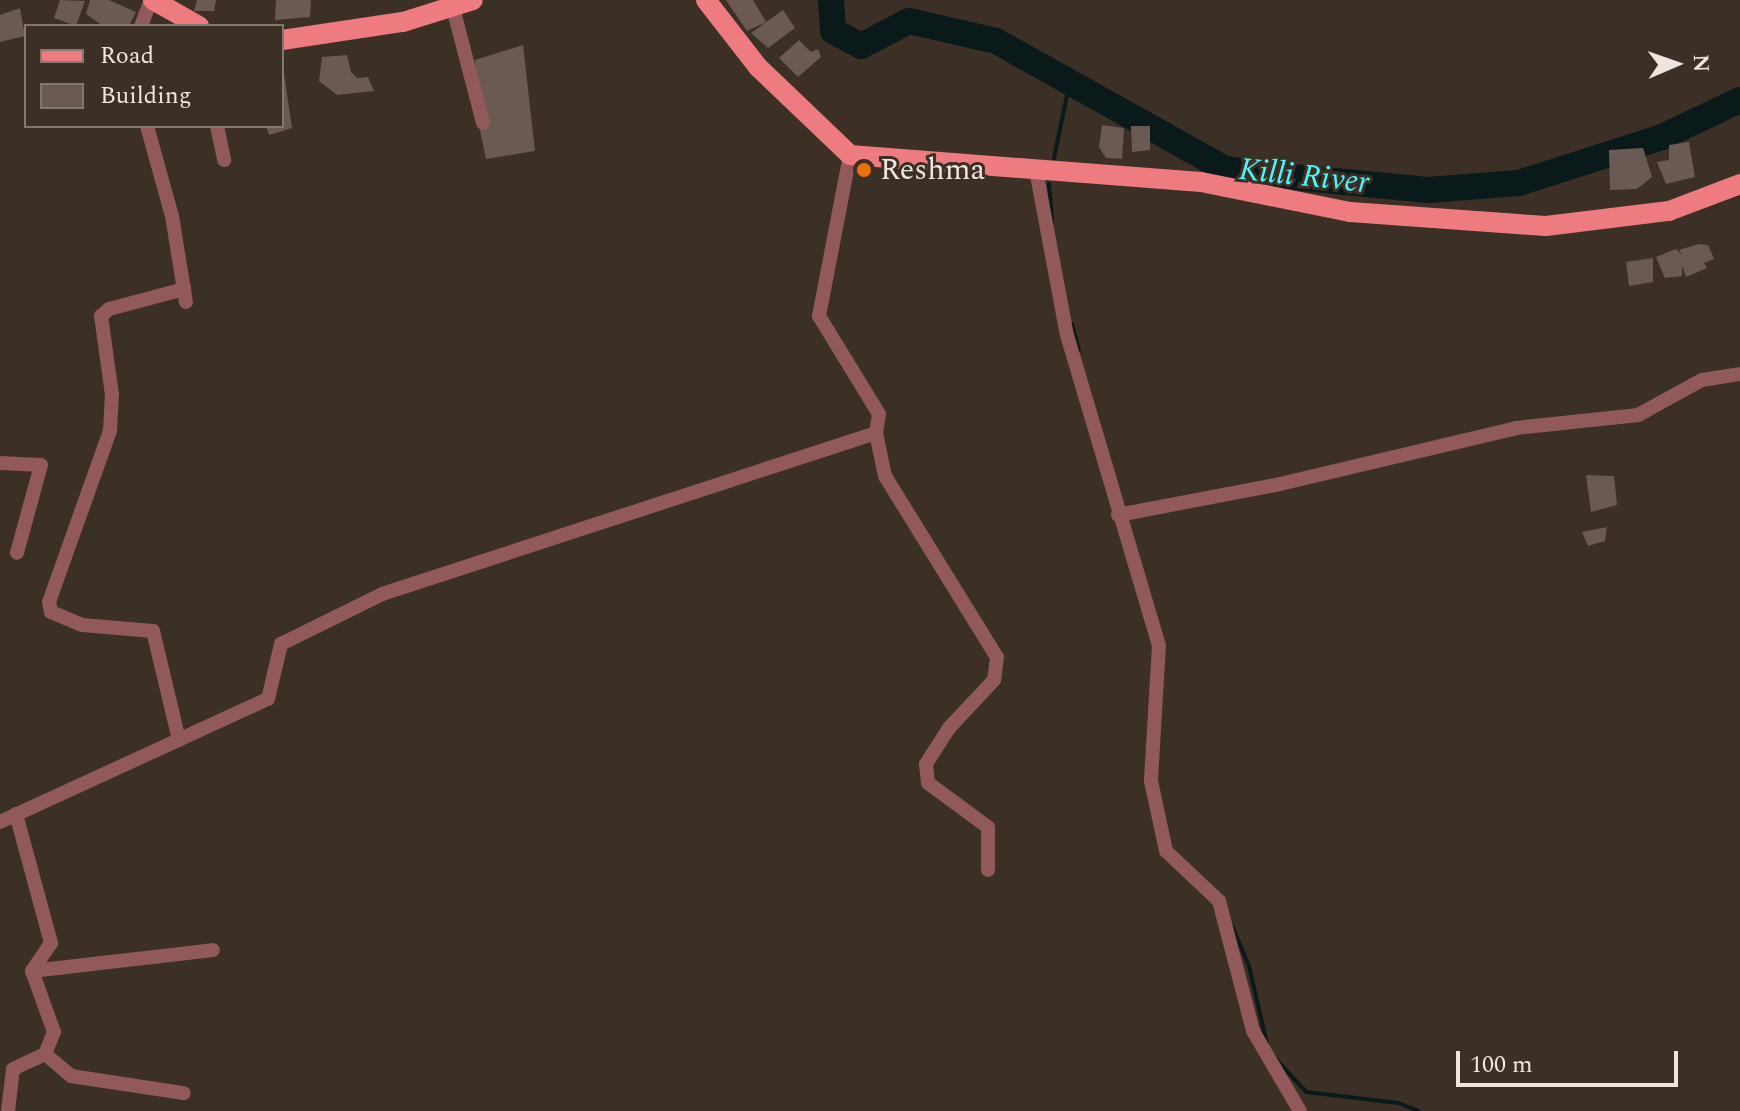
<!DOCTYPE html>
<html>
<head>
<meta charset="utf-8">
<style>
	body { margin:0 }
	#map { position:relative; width:1740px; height:1111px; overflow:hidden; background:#3c2f25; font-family:Spectral,serif }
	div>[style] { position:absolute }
	.stream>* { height:4px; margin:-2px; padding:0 2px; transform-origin:2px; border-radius:2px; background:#0a1919 }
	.river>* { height:26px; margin:-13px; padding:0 13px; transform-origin:13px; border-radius:13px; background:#0a1919 }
	.building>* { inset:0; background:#6b5954 }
	.minor>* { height:14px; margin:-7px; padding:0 7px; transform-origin:7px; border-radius:7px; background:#915959 }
	.primary>* { height:20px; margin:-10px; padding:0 10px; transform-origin:10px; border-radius:10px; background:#ee7b7f }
	.dots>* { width:22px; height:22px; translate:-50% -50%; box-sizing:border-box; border:4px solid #3c2f25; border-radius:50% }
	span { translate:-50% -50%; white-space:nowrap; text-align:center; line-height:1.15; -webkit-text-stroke:6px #3c2f25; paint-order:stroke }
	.poi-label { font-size:30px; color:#eee5df }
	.left { translate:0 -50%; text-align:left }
	.water-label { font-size:32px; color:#4af6fa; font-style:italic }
	.legend { position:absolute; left:24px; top:24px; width:260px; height:104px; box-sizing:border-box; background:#3c2f25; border:2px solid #83786f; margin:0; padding:10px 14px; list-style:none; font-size:24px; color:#eee5df }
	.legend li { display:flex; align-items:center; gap:16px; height:40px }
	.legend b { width:40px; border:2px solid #83786f }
	.north { position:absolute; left:1636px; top:24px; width:80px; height:80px; -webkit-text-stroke:6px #3c2f25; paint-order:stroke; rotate:88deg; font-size:22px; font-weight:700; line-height:32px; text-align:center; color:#eee5df }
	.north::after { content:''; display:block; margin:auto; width:28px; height:36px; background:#eee5df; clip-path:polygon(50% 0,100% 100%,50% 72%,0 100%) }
	.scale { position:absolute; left:1456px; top:1051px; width:222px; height:36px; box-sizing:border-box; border:4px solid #eee5df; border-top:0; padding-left:10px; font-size:24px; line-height:28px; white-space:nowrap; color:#eee5df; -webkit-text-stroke:6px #3c2f25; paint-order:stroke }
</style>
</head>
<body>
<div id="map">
	<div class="stream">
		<div style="left:1054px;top:158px;width:79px;rotate:-78.3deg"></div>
		<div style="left:1049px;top:184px;width:38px;rotate:85deg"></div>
		<div style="left:1072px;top:324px;width:27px;rotate:75deg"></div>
		<div style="left:1232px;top:926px;width:43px;rotate:67deg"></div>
		<div style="left:1249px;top:966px;width:80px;rotate:77deg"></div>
		<div style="left:1275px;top:1058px;width:46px;rotate:47.6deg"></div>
		<div style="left:1306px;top:1092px;width:93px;rotate:6.8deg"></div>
		<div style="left:1398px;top:1103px;width:22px;rotate:21deg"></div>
	</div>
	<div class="river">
		<div style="left:831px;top:0;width:31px;rotate:86deg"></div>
		<div style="left:833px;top:31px;width:32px;rotate:28deg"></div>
		<div style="left:861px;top:46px;width:54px;rotate:-27.5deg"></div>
		<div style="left:909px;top:21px;width:89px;rotate:12.9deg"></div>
		<div style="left:996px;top:41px;width:262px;rotate:29.2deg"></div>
		<div style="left:1225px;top:169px;width:48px;rotate:7.1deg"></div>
		<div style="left:1273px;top:175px;width:156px;rotate:5.5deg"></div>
		<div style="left:1428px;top:190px;width:91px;rotate:-4.4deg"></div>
		<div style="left:1519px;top:183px;width:150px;rotate:-17.8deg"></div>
		<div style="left:1662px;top:137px;width:86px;rotate:-25.4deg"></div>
	</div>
	<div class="building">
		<div style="clip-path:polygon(60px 0,85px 1px,76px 26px,54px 18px)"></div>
		<div style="clip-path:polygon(90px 0,109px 0,136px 12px,129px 26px,103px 26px,86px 14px)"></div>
		<div style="clip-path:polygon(197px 0,216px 0,214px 11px,194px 11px)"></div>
		<div style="clip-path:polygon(276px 0,311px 0,310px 17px,275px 20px)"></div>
		<div style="clip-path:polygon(726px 0,753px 0,766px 22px,747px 31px)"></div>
		<div style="clip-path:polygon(20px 8px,25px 36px,0 42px,0 15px)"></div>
		<div style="clip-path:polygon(783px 10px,795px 28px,768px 48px,751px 33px)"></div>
		<div style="clip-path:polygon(799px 40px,811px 52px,818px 49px,821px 57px,798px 77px,779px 58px)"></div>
		<div style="clip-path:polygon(523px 45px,535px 151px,486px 159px,476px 111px,475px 60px)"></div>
		<div style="clip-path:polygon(347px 55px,351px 72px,357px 78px,368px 77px,374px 91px,337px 95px,319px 81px,322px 57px)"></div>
		<div style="clip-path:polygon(282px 60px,292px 128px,269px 135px,266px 126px,282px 126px)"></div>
		<div style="clip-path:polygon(1102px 125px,1124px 128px,1122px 159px,1106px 158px,1099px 147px)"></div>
		<div style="clip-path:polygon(1131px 126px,1150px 126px,1150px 150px,1132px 152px)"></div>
		<div style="clip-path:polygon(1689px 142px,1695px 177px,1666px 184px,1657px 162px,1669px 160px,1669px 145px)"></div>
		<div style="clip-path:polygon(1643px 148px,1652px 177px,1637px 189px,1610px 190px,1609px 150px)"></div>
		<div style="clip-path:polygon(1698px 244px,1708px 245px,1714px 259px,1704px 263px,1707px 268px,1686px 277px,1682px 266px,1682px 276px,1665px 278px,1656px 257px,1676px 249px,1682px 255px,1679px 250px)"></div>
		<div style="clip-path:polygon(1653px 258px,1653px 282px,1629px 286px,1626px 262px)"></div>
		<div style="clip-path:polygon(1586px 475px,1614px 476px,1617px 505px,1591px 512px)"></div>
		<div style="clip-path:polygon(1607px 527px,1605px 541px,1588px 546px,1582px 532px)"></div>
	</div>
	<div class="minor">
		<div style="left:451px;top:0;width:127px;rotate:75.4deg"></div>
		<div style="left:141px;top:26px;width:28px;rotate:-69deg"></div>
		<div style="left:147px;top:126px;width:93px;rotate:74.5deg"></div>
		<div style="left:172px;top:216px;width:87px;rotate:80.8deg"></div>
		<div style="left:217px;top:126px;width:35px;rotate:78deg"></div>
		<div style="left:1036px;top:170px;width:168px;rotate:79.4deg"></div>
		<div style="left:1067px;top:335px;width:323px;rotate:73.5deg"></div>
		<div style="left:1159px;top:645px;width:136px;rotate:93.4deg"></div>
		<div style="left:1151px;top:781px;width:72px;rotate:77.9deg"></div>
		<div style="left:1166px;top:851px;width:73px;rotate:43.3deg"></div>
		<div style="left:1219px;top:901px;width:134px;rotate:75.3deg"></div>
		<div style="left:1253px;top:1031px;width:93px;rotate:59.6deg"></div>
		<div style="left:876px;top:433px;width:44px;rotate:78.2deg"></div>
		<div style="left:885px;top:476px;width:213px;rotate:58.3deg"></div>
		<div style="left:997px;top:657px;width:23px;rotate:97deg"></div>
		<div style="left:994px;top:680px;width:66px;rotate:133.2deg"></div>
		<div style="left:949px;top:728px;width:43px;rotate:122.6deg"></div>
		<div style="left:926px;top:764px;width:19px;rotate:84deg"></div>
		<div style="left:928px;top:783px;width:74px;rotate:36.3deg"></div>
		<div style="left:988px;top:827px;width:43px;rotate:90deg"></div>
		<div style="left:0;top:463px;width:41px;rotate:2.8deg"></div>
		<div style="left:41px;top:465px;width:91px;rotate:105.3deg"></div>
		<div style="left:1118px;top:515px;width:165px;rotate:-10.8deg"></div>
		<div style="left:1280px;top:484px;width:243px;rotate:-13.3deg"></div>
		<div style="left:1516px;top:428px;width:123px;rotate:-6.1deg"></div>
		<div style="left:1638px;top:415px;width:73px;rotate:-28.7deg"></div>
		<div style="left:1702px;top:380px;width:38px;rotate:-9deg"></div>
		<div style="left:179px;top:740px;width:112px;rotate:-103.4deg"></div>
		<div style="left:153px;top:631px;width:71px;rotate:-175.2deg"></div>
		<div style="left:82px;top:625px;width:34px;rotate:-157deg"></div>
		<div style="left:51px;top:612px;width:10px;rotate:-101deg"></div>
		<div style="left:49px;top:602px;width:182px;rotate:-70.4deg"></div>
		<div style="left:110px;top:431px;width:36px;rotate:-87deg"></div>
		<div style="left:112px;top:395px;width:80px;rotate:-97.9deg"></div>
		<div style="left:101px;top:316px;width:11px;rotate:-41deg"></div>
		<div style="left:109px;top:309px;width:78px;rotate:-14.9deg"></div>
		<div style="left:16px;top:814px;width:134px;rotate:74.8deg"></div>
		<div style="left:51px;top:943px;width:34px;rotate:124deg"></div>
		<div style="left:32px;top:971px;width:182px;rotate:-6.6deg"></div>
		<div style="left:0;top:822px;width:295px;rotate:-24.7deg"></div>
		<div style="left:268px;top:699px;width:57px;rotate:-76.7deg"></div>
		<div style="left:281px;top:644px;width:113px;rotate:-26.3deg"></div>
		<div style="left:382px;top:594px;width:520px;rotate:-18.05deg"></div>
		<div style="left:876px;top:433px;width:19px;rotate:-81deg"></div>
		<div style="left:879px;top:414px;width:115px;rotate:-121.5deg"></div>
		<div style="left:819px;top:316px;width:164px;rotate:-79.1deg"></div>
		<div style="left:45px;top:1054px;width:34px;rotate:40deg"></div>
		<div style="left:71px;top:1076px;width:114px;rotate:8.6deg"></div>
		<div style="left:8px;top:1111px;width:42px;rotate:-83.2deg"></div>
		<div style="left:13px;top:1069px;width:35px;rotate:-25deg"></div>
		<div style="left:45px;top:1054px;width:24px;rotate:-68deg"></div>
		<div style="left:54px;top:1032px;width:65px;rotate:-109.8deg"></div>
	</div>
	<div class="primary">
		<div style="left:153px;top:0;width:53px;rotate:29.5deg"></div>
		<div style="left:706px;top:0;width:85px;rotate:52.2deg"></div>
		<div style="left:758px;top:67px;width:127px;rotate:43.7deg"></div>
		<div style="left:850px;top:155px;width:352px;rotate:4.4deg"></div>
		<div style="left:1201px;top:182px;width:152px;rotate:11.4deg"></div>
		<div style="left:1350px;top:212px;width:196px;rotate:4.1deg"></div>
		<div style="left:1546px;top:226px;width:124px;rotate:-7deg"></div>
		<div style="left:1669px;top:211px;width:76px;rotate:-20.8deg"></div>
		<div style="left:282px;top:40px;width:122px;rotate:-8.5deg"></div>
		<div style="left:403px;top:22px;width:73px;rotate:-17.4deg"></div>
	</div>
	<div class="dots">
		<div style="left:864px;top:170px;background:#e8710a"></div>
	</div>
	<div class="poi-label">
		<span class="left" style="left:880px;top:170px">Reshma</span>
	</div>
	<div class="water-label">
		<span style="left:1304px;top:177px;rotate:6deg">Killi River</span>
	</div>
	<ul class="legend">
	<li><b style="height:10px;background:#ee7b7f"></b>Road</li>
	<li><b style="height:22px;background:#6b5954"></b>Building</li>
	</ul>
	<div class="north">N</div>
	<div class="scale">100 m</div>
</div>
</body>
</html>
